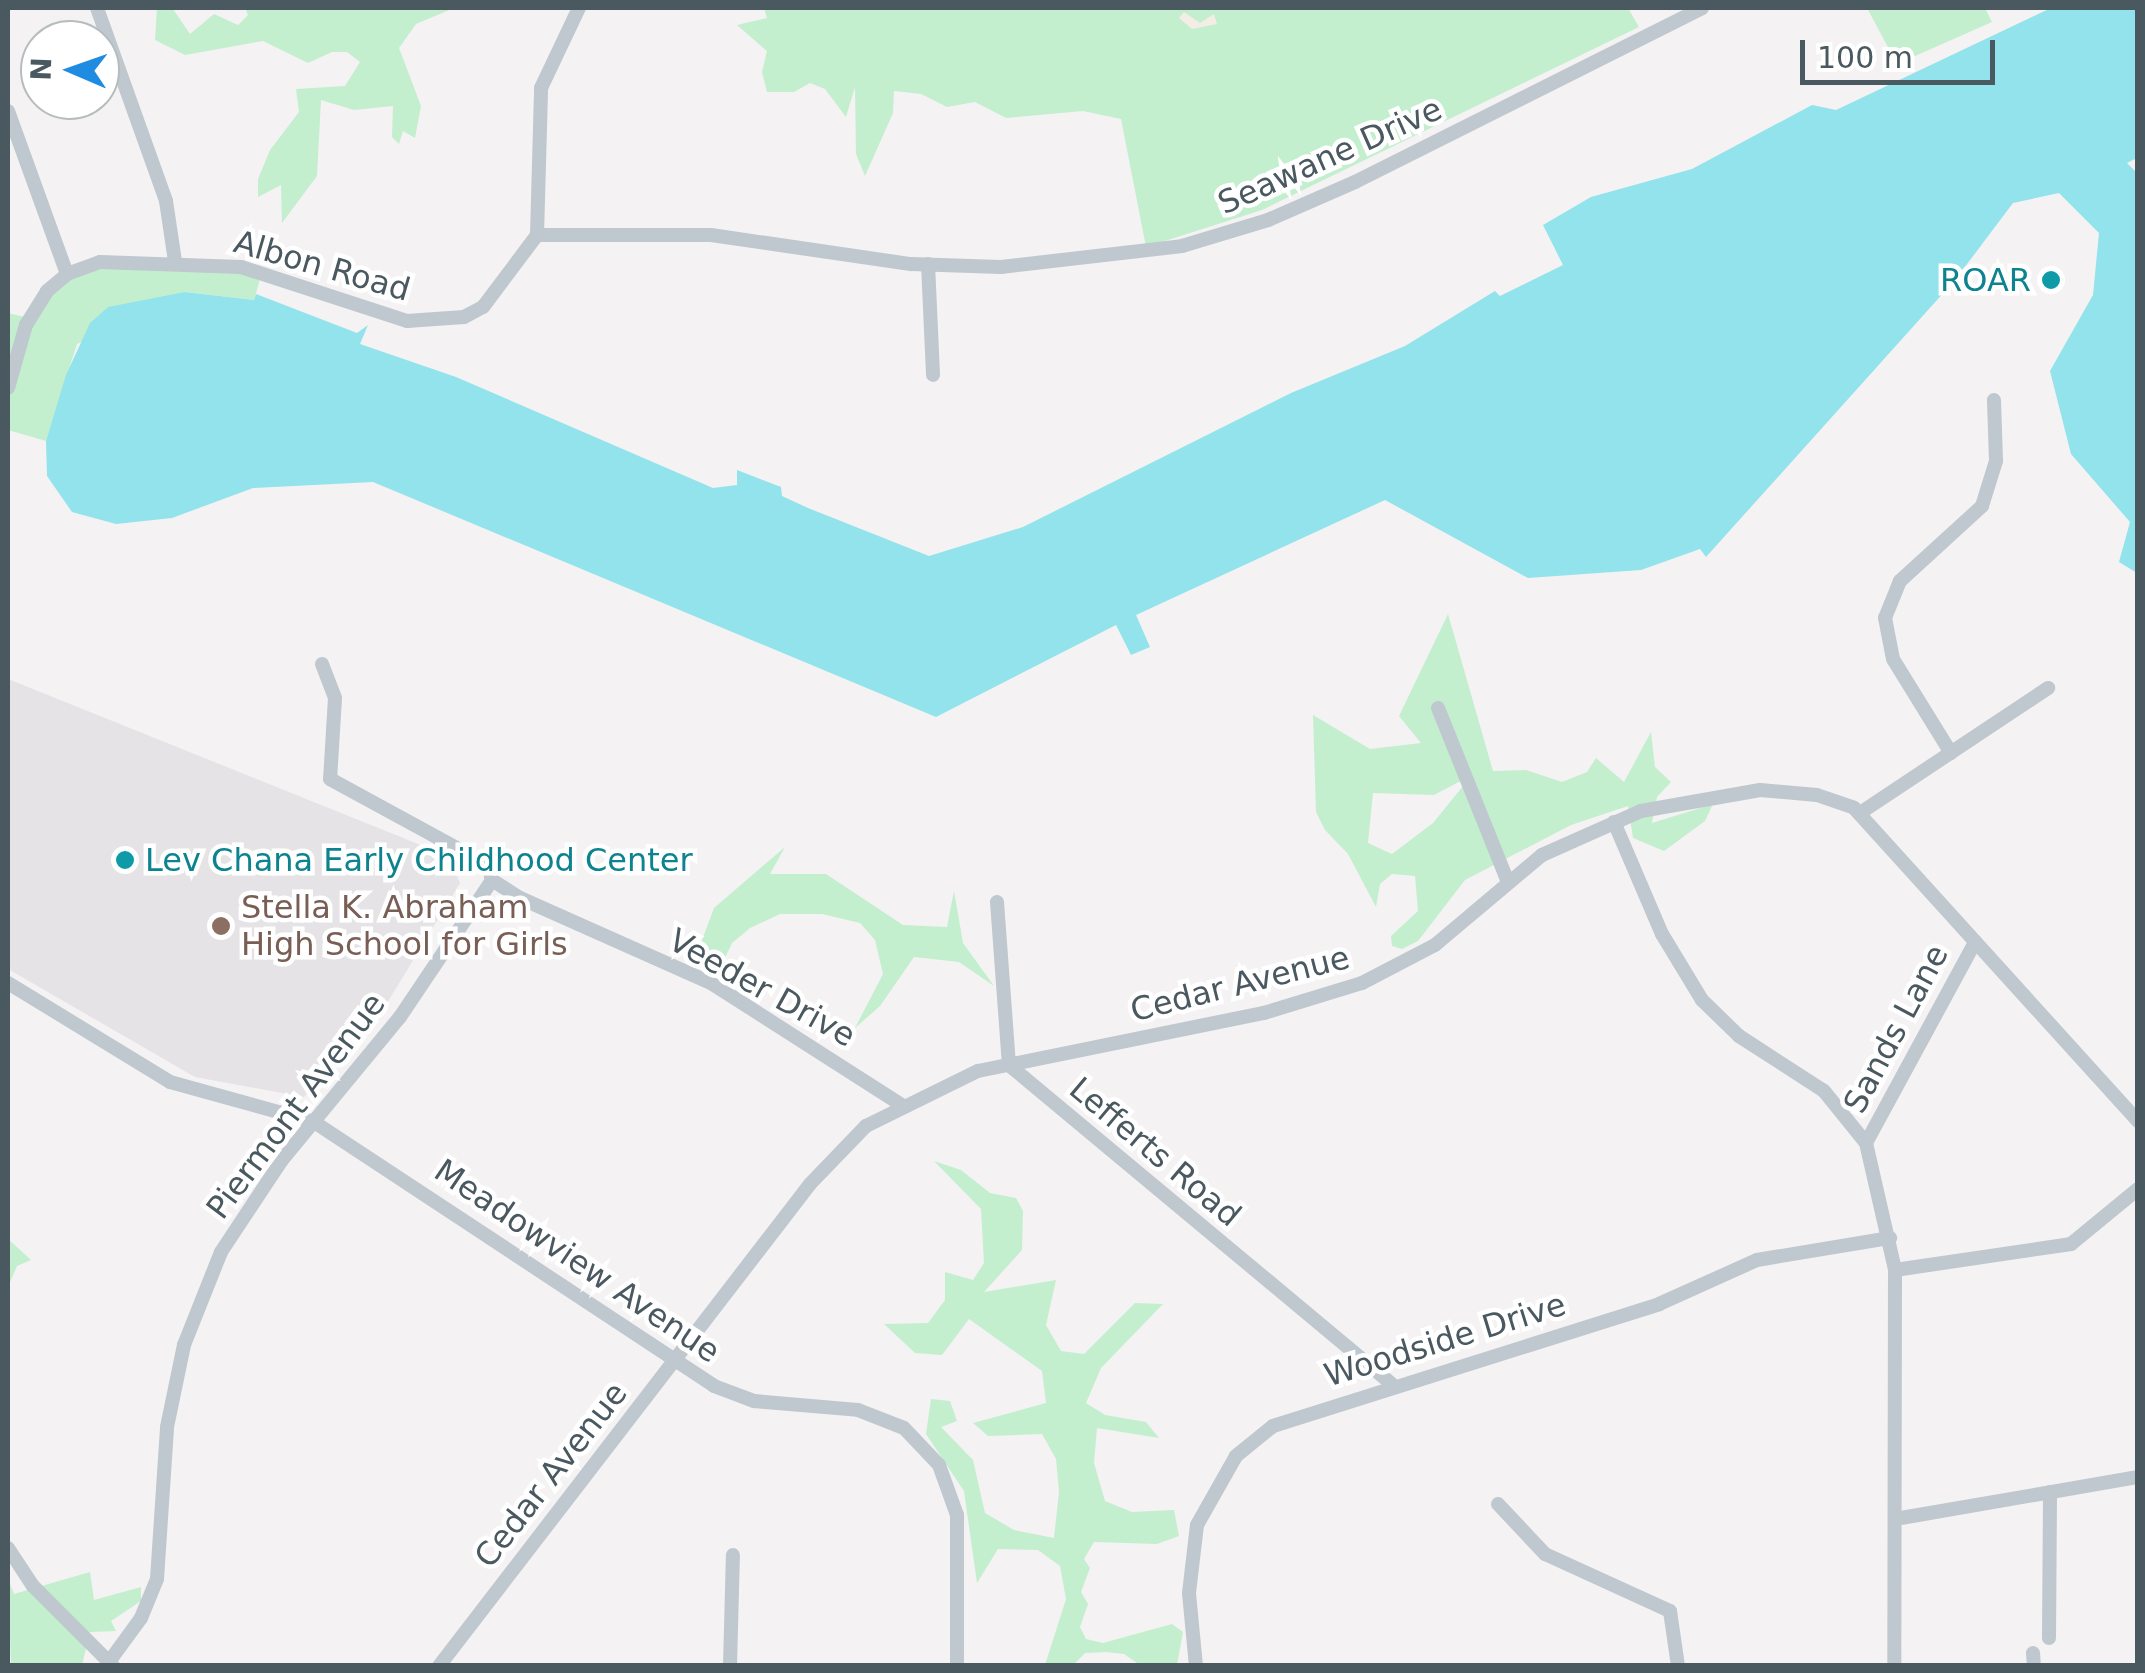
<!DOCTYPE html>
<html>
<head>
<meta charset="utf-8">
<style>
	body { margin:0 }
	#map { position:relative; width:2145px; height:1673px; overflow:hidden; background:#f4f2f3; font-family:"DejaVu Sans",sans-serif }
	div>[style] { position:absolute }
	.education>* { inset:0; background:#e5e3e5 }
	.green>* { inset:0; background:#c3efcf }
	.sand>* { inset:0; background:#f4ede5 }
	.water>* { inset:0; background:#92e3eb }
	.minor>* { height:14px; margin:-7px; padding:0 7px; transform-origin:7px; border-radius:7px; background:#bec8ce }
	.dots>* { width:28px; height:28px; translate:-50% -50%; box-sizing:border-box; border:5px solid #fff; border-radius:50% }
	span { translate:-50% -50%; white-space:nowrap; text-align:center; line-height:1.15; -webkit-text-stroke:9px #fff; paint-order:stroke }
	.street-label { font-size:32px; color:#4a5860 }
	.culture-label { font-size:32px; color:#0d838f }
	.right { translate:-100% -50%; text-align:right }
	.left { translate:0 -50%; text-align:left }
	.education-label { font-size:32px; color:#785e54 }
	.frame { position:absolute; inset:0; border:10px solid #4a5860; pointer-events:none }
	.north { position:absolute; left:20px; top:20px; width:100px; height:100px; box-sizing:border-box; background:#fff; border:2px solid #b7bcbf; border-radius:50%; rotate:272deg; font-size:28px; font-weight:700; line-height:40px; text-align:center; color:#4a5860 }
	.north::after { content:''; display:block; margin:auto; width:35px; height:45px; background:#1f8ce1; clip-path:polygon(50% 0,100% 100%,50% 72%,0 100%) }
	.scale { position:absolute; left:1800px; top:40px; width:195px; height:45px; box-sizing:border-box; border:5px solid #4a5860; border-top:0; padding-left:12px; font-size:30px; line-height:35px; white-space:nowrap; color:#4a5860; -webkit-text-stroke:8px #fff; paint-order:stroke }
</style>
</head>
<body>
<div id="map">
	<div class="education">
		<div style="clip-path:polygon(8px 679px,448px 856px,460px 883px,384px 1008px,304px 1097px,195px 1077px,8px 969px)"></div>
	</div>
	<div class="green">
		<div style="clip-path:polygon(157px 8px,173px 9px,190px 34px,214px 14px,238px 25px,248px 15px,245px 8px,454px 8px,416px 24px,399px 48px,421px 106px,415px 138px,403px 131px,399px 144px,392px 137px,393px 106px,354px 110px,321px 100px,317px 176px,282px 223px,281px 185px,258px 197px,258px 179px,270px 150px,299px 112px,296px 89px,345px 86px,360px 62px,347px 52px,332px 52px,308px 63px,263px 41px,185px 55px,155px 40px)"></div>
		<div style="clip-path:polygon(764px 8px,1628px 8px,1639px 27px,1262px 210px,1146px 247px,1121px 119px,1083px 111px,1006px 118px,975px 102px,947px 107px,921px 94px,894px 91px,893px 113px,865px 176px,856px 154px,855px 87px,846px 117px,825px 89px,810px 83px,794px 92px,767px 92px,762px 72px,767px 51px,737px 25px,767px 18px)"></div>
		<div style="clip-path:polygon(1867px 8px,1985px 8px,1992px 22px,1897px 64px)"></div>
		<div style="clip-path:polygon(145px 262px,261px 276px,254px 300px,185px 292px,77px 344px,46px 441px,8px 430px,8px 313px,33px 319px,57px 287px,87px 271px)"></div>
		<div style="clip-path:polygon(evenodd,1448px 614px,1493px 771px,1526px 770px,1562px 782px,1587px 772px,1596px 758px,1624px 782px,1651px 732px,1655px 767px,1671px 782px,1657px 797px,1652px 823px,1713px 804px,1705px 821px,1664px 851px,1633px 838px,1628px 806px,1571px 825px,1465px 880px,1418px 941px,1402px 949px,1392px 946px,1391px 936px,1418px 911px,1415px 876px,1392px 874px,1380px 884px,1376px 907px,1348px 854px,1325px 830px,1316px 812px,1313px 715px,1370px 749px,1421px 743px,1399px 716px,1448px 614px,1472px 775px,1433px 823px,1392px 854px,1368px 843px,1373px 793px,1434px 795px,1472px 775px)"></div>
		<div style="clip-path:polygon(785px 847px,770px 874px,826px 874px,903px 925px,947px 927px,954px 891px,963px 943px,994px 986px,959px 962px,914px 957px,880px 1006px,855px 1028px,883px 974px,875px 940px,860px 923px,822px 914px,780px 914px,750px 928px,732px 943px,710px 990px,698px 951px,714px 908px)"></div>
		<div style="clip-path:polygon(934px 1161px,961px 1170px,990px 1193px,1016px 1198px,1023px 1211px,1022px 1250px,984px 1292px,1056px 1280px,1046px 1325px,1061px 1351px,1084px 1354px,1135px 1303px,1163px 1304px,1101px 1368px,1086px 1403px,1105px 1415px,1146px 1422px,1159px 1438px,1097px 1428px,1094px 1463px,1105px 1501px,1132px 1512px,1174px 1510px,1179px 1536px,1157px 1544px,1094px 1542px,1084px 1559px,1090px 1568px,1081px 1592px,1088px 1604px,1080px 1627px,1086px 1639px,1103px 1643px,1172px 1624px,1183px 1632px,1177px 1665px,1140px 1665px,1124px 1654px,1106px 1652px,1085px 1653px,1073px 1665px,1045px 1665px,1066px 1599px,1060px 1566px,1038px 1550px,998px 1549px,977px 1583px,964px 1491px,926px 1434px,931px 1399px,950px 1401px,957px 1421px,941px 1427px,973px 1460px,985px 1513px,1014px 1530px,1054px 1538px,1059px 1492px,1056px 1459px,1042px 1434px,988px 1436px,973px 1423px,1046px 1403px,1042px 1371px,969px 1319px,942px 1355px,915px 1353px,884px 1324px,928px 1323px,945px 1300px,945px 1272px,973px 1280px,984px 1263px,981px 1209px)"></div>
		<div style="clip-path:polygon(8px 1239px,31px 1260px,17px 1266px,8px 1287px)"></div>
		<div style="clip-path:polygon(90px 1572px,94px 1600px,141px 1587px,141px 1601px,111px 1621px,116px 1631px,90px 1632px,82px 1665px,11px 1665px,8px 1579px,14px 1594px)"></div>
	</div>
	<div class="sand">
		<div style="clip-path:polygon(1184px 12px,1200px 23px,1214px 14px,1217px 24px,1192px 29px,1179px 18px)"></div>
	</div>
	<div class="water">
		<div style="clip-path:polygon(2051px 8px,2137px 8px,2137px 158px,2127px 163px,2138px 174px,2137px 573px,2119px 562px,2130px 522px,2071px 454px,2050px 371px,2093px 295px,2099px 233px,2059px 193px,2013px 203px,1955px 280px,1706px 557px,1700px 549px,1641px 570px,1528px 578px,1385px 500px,1136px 615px,1150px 647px,1131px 655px,1116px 625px,936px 717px,373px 482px,253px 488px,172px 518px,116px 524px,72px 512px,47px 476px,46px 441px,66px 375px,90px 323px,108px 307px,185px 292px,254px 300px,256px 294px,357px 333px,368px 325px,360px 344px,456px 377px,713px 488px,737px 485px,737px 470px,781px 487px,782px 496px,808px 508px,929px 556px,1023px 527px,1291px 393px,1405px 346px,1495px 291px,1500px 296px,1563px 265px,1543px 225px,1591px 197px,1692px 169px,1812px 105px,1836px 110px)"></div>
	</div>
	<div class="minor">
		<div style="left:97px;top:8px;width:205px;rotate:70.3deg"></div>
		<div style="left:166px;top:201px;width:61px;rotate:81.5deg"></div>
		<div style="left:8px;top:111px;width:173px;rotate:70.1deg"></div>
		<div style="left:537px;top:235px;width:174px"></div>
		<div style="left:711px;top:235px;width:202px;rotate:8.3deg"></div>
		<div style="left:911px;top:264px;width:90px;rotate:1.9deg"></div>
		<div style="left:1001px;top:267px;width:182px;rotate:-6.6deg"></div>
		<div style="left:1182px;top:246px;width:90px;rotate:-16.8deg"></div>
		<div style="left:1268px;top:220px;width:95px;rotate:-23.6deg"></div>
		<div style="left:1355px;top:182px;width:388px;rotate:-26.6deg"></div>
		<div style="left:928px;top:264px;width:111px;rotate:87.4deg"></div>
		<div style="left:8px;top:388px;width:66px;rotate:-74.1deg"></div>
		<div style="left:26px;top:325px;width:40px;rotate:-58deg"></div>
		<div style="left:47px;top:291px;width:26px;rotate:-40deg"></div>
		<div style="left:67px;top:274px;width:35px;rotate:-20deg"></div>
		<div style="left:100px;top:262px;width:141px;rotate:2deg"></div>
		<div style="left:241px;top:267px;width:175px;rotate:18deg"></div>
		<div style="left:407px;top:321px;width:57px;rotate:-4deg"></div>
		<div style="left:464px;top:317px;width:21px;rotate:-28deg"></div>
		<div style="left:483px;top:307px;width:90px;rotate:-53.1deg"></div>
		<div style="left:537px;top:235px;width:147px;rotate:-88.4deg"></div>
		<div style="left:541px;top:88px;width:89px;rotate:-64.6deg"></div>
		<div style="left:322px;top:664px;width:36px;rotate:69deg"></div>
		<div style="left:335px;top:698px;width:81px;rotate:93.5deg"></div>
		<div style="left:330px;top:779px;width:180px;rotate:28.6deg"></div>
		<div style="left:488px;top:865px;width:16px;rotate:75deg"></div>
		<div style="left:492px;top:880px;width:33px;rotate:33deg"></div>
		<div style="left:520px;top:898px;width:209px;rotate:24deg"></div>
		<div style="left:711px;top:983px;width:228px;rotate:32.6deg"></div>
		<div style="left:1438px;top:708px;width:188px;rotate:68.1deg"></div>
		<div style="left:1951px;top:753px;width:110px;rotate:-121.7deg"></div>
		<div style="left:1893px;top:659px;width:42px;rotate:-101deg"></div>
		<div style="left:1885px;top:618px;width:40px;rotate:-68deg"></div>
		<div style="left:1900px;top:581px;width:111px;rotate:-42.4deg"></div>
		<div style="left:1982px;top:506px;width:47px;rotate:-72.7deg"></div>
		<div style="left:1996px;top:461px;width:61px;rotate:-91.9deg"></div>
		<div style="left:1860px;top:813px;width:226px;rotate:-33.6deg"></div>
		<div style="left:1614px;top:822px;width:122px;rotate:66.8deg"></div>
		<div style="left:1662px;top:934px;width:77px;rotate:58.8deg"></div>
		<div style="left:1702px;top:1000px;width:52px;rotate:44.2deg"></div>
		<div style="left:1739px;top:1036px;width:101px;rotate:32.9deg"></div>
		<div style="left:1824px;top:1091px;width:67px;rotate:51.1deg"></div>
		<div style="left:1866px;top:1143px;width:130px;rotate:77.1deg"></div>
		<div style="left:1895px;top:1270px;width:396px;rotate:90.1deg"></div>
		<div style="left:997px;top:902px;width:163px;rotate:85.8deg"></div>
		<div style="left:1009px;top:1065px;width:498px;rotate:39.8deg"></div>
		<div style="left:8px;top:983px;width:190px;rotate:31.4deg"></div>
		<div style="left:170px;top:1082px;width:149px;rotate:15.5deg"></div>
		<div style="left:314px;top:1122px;width:479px;rotate:33.4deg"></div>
		<div style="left:714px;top:1386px;width:43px;rotate:20.6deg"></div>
		<div style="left:754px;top:1401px;width:104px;rotate:4.9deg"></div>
		<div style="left:858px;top:1410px;width:49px;rotate:21.4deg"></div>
		<div style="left:904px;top:1428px;width:51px;rotate:46.6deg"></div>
		<div style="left:939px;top:1465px;width:53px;rotate:70.2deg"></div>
		<div style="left:957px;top:1515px;width:151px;rotate:90deg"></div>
		<div style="left:1866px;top:1143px;width:229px;rotate:-61.5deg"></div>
		<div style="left:1895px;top:1270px;width:178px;rotate:-8.4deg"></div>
		<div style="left:2071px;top:1244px;width:87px;rotate:-39.4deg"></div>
		<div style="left:1498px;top:1504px;width:69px;rotate:46.8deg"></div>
		<div style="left:1545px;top:1554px;width:137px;rotate:24.5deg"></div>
		<div style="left:1670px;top:1611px;width:56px;rotate:81.7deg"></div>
		<div style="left:1895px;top:1519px;width:247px;rotate:-9.8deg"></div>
		<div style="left:8px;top:1548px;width:45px;rotate:56.7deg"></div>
		<div style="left:33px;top:1586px;width:113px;rotate:45deg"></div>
		<div style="left:2049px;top:1638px;width:146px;rotate:-89.6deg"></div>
		<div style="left:2033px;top:1653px;width:13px;rotate:86deg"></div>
		<div style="left:106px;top:1666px;width:59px;rotate:-53.9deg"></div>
		<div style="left:141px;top:1618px;width:42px;rotate:-67.7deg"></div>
		<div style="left:157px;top:1579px;width:152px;rotate:-86.2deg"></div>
		<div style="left:167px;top:1427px;width:84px;rotate:-78.3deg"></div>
		<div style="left:184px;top:1345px;width:100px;rotate:-68.3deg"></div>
		<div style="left:221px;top:1252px;width:110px;rotate:-56.5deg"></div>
		<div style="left:282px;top:1160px;width:185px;rotate:-50.5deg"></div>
		<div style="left:400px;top:1017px;width:165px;rotate:-56.1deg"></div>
		<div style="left:439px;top:1666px;width:608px;rotate:-52.41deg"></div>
		<div style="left:810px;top:1184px;width:81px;rotate:-46deg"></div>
		<div style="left:866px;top:1126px;width:125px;rotate:-26.2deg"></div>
		<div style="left:978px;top:1071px;width:292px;rotate:-11.5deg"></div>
		<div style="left:1264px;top:1013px;width:102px;rotate:-17deg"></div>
		<div style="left:1362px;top:983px;width:82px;rotate:-27.5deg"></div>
		<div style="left:1435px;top:945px;width:140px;rotate:-40.1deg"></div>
		<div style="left:1542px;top:855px;width:108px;rotate:-24deg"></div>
		<div style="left:1641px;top:811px;width:121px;rotate:-10deg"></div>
		<div style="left:1760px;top:790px;width:57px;rotate:5deg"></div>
		<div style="left:1817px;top:795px;width:39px;rotate:19deg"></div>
		<div style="left:1854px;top:808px;width:423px;rotate:47.8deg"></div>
		<div style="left:730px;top:1666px;width:111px;rotate:-88.5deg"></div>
		<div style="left:1196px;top:1666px;width:73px;rotate:-95.5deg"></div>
		<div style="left:1189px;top:1593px;width:68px;rotate:-83.3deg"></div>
		<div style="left:1197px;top:1525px;width:79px;rotate:-60.5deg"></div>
		<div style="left:1236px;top:1456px;width:48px;rotate:-39deg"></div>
		<div style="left:1273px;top:1426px;width:405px;rotate:-17.5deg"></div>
		<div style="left:1659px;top:1304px;width:107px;rotate:-24.2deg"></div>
		<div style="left:1757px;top:1260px;width:135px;rotate:-9.4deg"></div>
	</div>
	<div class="dots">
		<div style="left:2051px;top:280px;background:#0f9aa8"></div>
		<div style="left:125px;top:860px;background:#0f9aa8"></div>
		<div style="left:221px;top:926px;background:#8d6e63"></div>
	</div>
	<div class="street-label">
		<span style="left:1330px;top:156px;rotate:-24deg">Seawane Drive</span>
		<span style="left:322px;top:266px;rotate:16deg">Albon Road</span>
		<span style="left:1240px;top:984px;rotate:-14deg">Cedar Avenue</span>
		<span style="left:762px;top:988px;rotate:29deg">Veeder Drive</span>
		<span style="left:1896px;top:1029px;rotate:-62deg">Sands Lane</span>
		<span style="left:296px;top:1106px;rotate:-53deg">Piermont Avenue</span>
		<span style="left:1155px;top:1152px;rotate:40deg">Lefferts Road</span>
		<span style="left:577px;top:1261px;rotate:34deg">Meadowview Avenue</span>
		<span style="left:1445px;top:1340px;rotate:-17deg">Woodside Drive</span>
		<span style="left:551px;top:1475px;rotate:-52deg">Cedar Avenue</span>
	</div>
	<div class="culture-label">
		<span class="right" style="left:2031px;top:280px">ROAR</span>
		<span class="left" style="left:145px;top:860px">Lev Chana Early Childhood Center</span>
	</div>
	<div class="education-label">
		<span class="left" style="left:241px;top:926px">Stella K. Abraham<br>High School for Girls</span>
	</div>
	<div class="frame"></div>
	<div class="north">N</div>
	<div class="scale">100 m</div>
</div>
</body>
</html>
